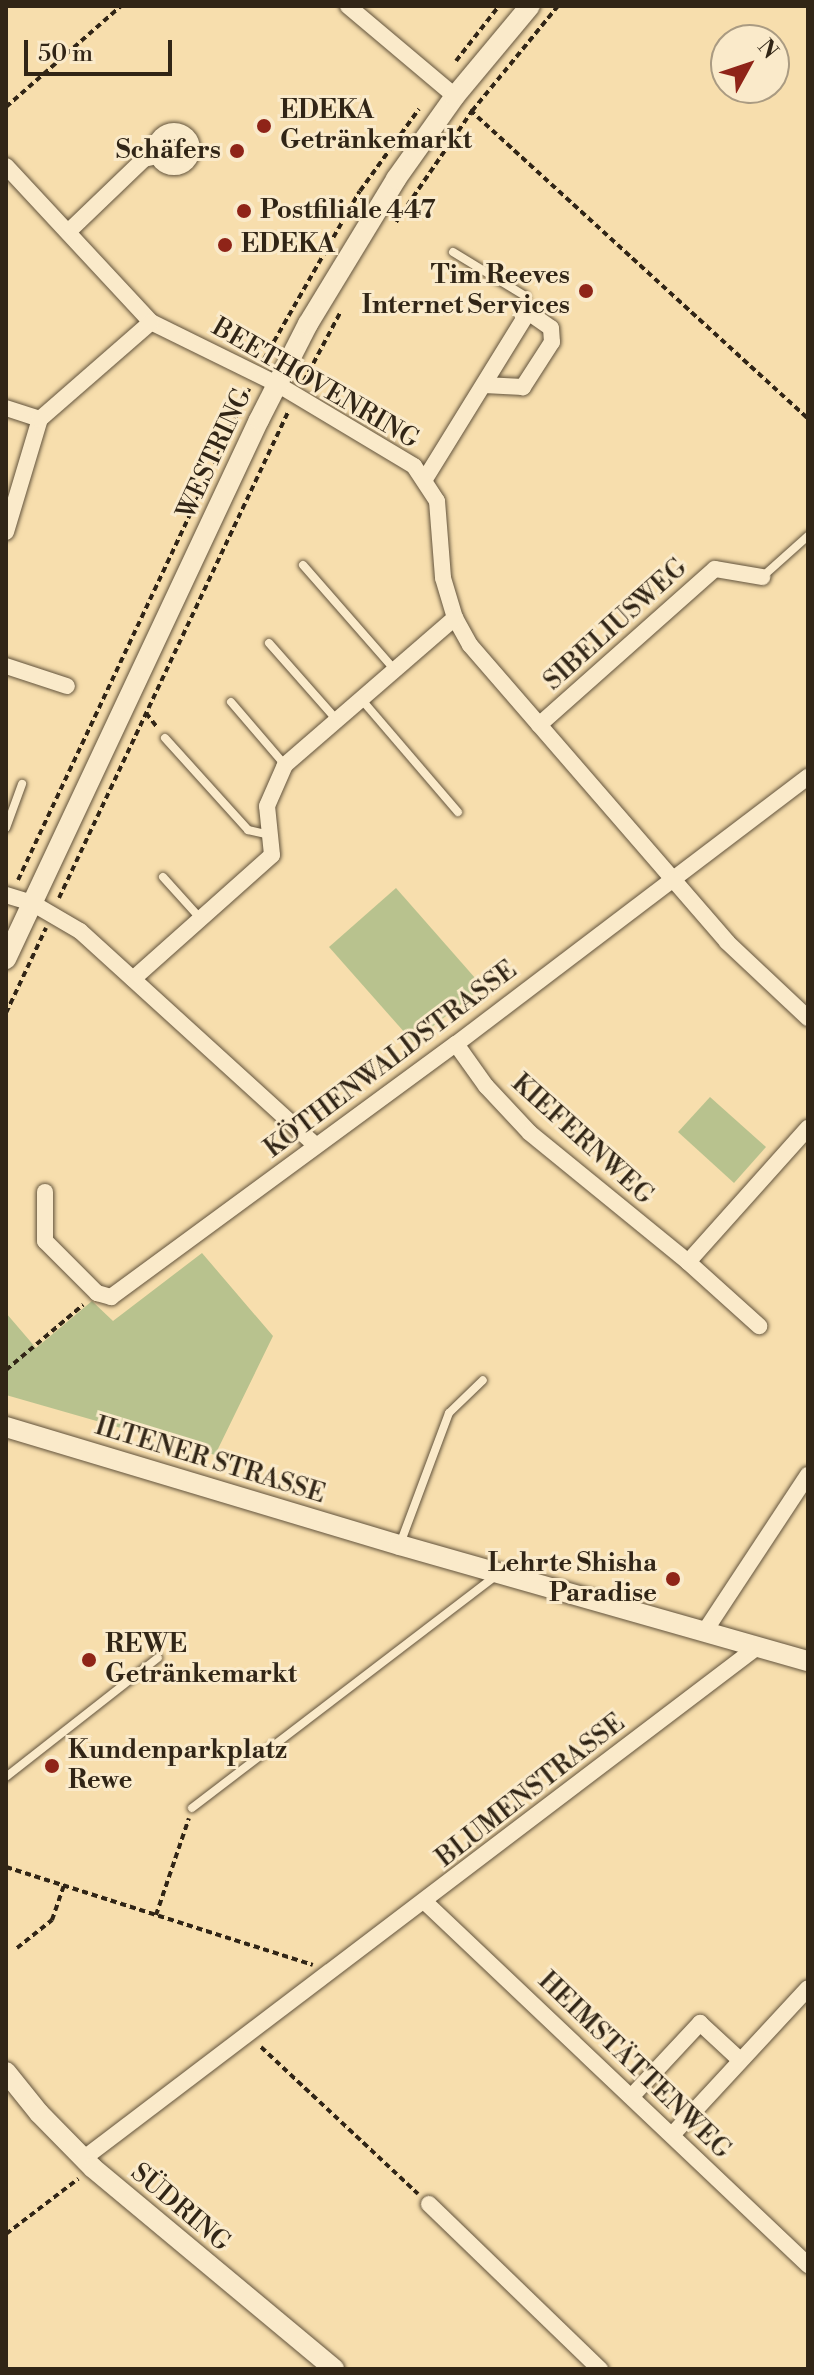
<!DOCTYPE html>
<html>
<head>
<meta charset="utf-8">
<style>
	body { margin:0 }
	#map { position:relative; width:814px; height:2375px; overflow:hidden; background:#f7dead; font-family:"Libre Bodoni",serif }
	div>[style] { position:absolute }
	.green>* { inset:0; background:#b8c28e }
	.path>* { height:4px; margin-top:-2px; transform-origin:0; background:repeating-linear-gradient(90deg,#312516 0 6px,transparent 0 10px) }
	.roads { filter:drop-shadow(0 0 2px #62533c) drop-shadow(0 0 2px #62533c) }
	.service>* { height:8px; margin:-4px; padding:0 4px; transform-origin:4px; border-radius:4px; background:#faeaca }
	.minor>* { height:16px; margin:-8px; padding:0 8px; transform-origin:8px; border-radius:8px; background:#faeaca }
	.minor>.ring { margin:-8px; padding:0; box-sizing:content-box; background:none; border:16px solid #faeaca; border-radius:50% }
	.tertiary>* { height:20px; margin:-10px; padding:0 10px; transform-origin:10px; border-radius:10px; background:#faeaca }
	.dots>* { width:22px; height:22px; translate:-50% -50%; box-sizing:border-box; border:4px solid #faeaca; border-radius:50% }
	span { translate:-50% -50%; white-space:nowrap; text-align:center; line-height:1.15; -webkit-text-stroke:6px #faeaca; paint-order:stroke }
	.poi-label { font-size:26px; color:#312516; font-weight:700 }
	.left { translate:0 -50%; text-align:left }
	.right { translate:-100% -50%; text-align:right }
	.street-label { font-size:26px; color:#312516 }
	.frame { position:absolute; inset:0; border:8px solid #312516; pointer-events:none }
	.north { position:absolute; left:710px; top:24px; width:80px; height:80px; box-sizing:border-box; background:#faeaca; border:2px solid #aa9b82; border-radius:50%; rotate:50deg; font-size:22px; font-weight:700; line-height:32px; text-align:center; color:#312516 }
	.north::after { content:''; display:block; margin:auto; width:28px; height:36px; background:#8f2418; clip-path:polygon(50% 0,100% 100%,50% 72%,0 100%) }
	.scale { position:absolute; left:24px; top:40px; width:148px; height:36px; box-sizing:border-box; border:4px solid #312516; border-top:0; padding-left:10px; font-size:24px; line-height:28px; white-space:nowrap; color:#312516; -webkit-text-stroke:6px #faeaca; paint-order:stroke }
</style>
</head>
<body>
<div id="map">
	<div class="green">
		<div style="clip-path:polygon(396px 888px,483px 987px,413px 1042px,329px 947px)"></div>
		<div style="clip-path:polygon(710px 1097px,766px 1147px,734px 1183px,678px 1132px)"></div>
		<div style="clip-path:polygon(202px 1253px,273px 1336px,215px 1455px,6px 1395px,6px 1313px,36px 1348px,92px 1301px,113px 1321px)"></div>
	</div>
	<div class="path">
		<div style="left:456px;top:61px;width:70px;rotate:-52deg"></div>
		<div style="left:6px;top:107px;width:153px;rotate:-41.3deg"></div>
		<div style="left:470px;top:110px;width:458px;rotate:42.4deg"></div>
		<div style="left:396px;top:222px;width:135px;rotate:-55.6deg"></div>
		<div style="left:472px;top:111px;width:136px;rotate:-50.7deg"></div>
		<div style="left:264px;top:359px;width:193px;rotate:-60.3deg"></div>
		<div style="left:360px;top:191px;width:101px;rotate:-54.3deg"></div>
		<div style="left:304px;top:381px;width:79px;rotate:-62.1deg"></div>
		<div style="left:146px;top:713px;width:18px;rotate:52deg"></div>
		<div style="left:18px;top:880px;width:543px;rotate:-64.8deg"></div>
		<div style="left:59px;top:898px;width:539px;rotate:-64.76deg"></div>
		<div style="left:6px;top:1013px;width:94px;rotate:-64.8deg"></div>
		<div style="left:6px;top:1370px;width:101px;rotate:-40.2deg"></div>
		<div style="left:6px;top:1867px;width:322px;rotate:17.7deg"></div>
		<div style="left:156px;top:1915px;width:102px;rotate:-71.2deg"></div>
		<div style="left:17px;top:1948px;width:45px;rotate:-38.7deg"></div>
		<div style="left:52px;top:1920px;width:36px;rotate:-71deg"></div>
		<div style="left:261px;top:2047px;width:215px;rotate:43.1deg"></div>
		<div style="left:6px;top:2234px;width:91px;rotate:-37.4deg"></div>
	</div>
	<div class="roads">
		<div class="service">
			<div style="left:453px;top:252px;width:84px;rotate:31.4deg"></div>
			<div style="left:525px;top:296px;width:16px;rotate:79deg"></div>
			<div style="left:303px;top:565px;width:138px;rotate:48.8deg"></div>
			<div style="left:762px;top:577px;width:62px;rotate:-41.7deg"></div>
			<div style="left:269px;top:643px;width:101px;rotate:48.6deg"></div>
			<div style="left:361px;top:699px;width:149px;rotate:49.4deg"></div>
			<div style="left:231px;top:702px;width:83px;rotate:49.4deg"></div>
			<div style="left:165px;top:738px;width:124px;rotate:47.9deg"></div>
			<div style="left:248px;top:830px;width:22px;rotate:13deg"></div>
			<div style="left:6px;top:828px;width:47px;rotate:-70deg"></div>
			<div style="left:163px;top:877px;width:55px;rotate:47.9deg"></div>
			<div style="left:400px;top:1544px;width:140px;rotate:-69.5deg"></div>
			<div style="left:449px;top:1413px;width:47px;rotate:-44.1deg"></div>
			<div style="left:6px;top:1777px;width:193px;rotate:-38.1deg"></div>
			<div style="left:192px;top:1808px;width:385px;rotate:-37.4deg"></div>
		</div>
		<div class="minor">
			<div style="left:348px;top:6px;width:140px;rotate:40.1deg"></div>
			<div class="ring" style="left:156px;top:131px;width:20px;height:20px"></div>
			<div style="left:6px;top:166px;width:213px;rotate:47.1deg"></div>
			<div style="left:151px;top:322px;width:140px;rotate:26.2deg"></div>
			<div style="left:277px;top:384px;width:160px;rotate:30.9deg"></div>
			<div style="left:414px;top:466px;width:42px;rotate:56.7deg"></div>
			<div style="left:437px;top:501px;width:77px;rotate:85.5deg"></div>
			<div style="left:443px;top:578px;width:42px;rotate:73.3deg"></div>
			<div style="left:455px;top:618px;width:31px;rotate:61deg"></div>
			<div style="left:470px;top:645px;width:393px;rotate:49.1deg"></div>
			<div style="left:727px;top:942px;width:111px;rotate:43.2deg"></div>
			<div style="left:68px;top:232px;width:105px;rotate:-43.8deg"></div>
			<div style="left:144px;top:159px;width:13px;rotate:-13deg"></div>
			<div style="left:6px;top:408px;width:36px;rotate:18deg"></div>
			<div style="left:425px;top:479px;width:196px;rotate:-58.3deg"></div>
			<div style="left:528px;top:312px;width:28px;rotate:35deg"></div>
			<div style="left:551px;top:328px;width:14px;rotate:86deg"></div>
			<div style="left:552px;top:342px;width:54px;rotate:122.8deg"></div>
			<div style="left:523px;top:387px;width:39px;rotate:-177deg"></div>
			<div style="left:6px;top:532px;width:118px;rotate:-73.3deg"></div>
			<div style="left:40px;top:419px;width:147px;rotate:-41.1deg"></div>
			<div style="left:6px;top:666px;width:64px;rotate:18.2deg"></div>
			<div style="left:539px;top:725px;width:235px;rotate:-41.6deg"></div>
			<div style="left:715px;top:569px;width:48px;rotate:9.7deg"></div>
			<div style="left:6px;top:895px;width:27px;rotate:17deg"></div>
			<div style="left:32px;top:903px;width:56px;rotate:30.3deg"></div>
			<div style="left:80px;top:931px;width:319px;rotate:42.3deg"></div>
			<div style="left:133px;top:979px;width:186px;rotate:-41.7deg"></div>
			<div style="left:272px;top:855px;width:49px;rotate:-95.8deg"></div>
			<div style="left:267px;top:806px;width:45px;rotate:-66.3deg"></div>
			<div style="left:285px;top:765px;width:225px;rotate:-40.9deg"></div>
			<div style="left:456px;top:1044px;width:52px;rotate:54.5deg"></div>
			<div style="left:486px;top:1086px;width:64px;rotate:46.9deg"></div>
			<div style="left:530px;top:1133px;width:204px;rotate:39.2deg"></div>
			<div style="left:688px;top:1262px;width:96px;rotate:42deg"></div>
			<div style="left:45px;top:1192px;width:49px;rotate:90deg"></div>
			<div style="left:45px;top:1241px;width:74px;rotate:45deg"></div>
			<div style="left:97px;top:1293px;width:15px;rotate:16deg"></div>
			<div style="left:111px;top:1297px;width:428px;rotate:-36.3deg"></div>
			<div style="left:456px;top:1044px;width:442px;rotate:-37.2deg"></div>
			<div style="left:688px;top:1262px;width:180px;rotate:-48.2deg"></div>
			<div style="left:705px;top:1631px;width:187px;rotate:-56.6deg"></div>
			<div style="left:425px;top:1902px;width:528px;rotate:43.46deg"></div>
			<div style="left:632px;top:2096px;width:100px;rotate:-47deg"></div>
			<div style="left:700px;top:2023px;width:54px;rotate:42.8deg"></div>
			<div style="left:672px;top:2135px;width:200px;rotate:-47.2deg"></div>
			<div style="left:83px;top:2159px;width:846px;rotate:-37.22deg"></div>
			<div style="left:429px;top:2204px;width:238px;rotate:44deg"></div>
		</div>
		<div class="tertiary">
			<div style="left:6px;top:959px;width:595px;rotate:-64.86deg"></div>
			<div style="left:259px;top:420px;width:108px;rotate:-63deg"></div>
			<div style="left:308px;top:324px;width:170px;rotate:-58.7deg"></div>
			<div style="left:396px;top:179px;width:102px;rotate:-54.6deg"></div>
			<div style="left:455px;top:96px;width:117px;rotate:-50.2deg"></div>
			<div style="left:6px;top:1427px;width:411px;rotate:16.7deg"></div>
			<div style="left:400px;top:1545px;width:424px;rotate:15.9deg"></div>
			<div style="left:6px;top:2072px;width:53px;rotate:51.2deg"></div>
			<div style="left:39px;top:2113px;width:77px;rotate:45.5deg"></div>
			<div style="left:93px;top:2168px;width:314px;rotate:39.8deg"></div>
		</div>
	</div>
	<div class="dots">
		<div style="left:264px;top:126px;background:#8f2418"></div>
		<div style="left:237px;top:151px;background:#8f2418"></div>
		<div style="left:244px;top:211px;background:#8f2418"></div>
		<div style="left:225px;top:245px;background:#8f2418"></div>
		<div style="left:586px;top:291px;background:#8f2418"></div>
		<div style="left:673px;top:1579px;background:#8f2418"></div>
		<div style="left:89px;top:1660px;background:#8f2418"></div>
		<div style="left:52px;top:1766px;background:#8f2418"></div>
	</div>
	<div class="poi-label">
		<span class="left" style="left:280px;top:126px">EDEKA<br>Getränkemarkt</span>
		<span class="right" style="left:221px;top:151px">Schäfers</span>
		<span class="left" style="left:260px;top:211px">Postfiliale 447</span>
		<span class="left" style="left:241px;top:245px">EDEKA</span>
		<span class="right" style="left:570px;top:291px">Tim Reeves<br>Internet Services</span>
		<span class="right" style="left:657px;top:1579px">Lehrte Shisha<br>Paradise</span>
		<span class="left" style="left:105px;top:1660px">REWE<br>Getränkemarkt</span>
		<span class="left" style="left:68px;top:1766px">Kundenparkplatz<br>Rewe</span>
	</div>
	<div class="street-label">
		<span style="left:315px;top:384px;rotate:30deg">BEETHOVENRING</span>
		<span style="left:215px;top:454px;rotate:-65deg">WESTRING</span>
		<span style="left:616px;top:625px;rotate:-42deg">SIBELIUSWEG</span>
		<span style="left:391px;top:1060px;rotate:-37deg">KÖTHENWALDSTRASSE</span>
		<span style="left:582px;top:1140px;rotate:42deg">KIEFERNWEG</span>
		<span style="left:210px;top:1461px;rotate:17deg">ILTENER STRASSE</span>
		<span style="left:531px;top:1791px;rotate:-38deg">BLUMENSTRASSE</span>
		<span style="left:634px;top:2066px;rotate:44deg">HEIMSTÄTTENWEG</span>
		<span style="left:180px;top:2208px;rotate:40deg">SÜDRING</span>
	</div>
	<div class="frame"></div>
	<div class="north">N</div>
	<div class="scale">50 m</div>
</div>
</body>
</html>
